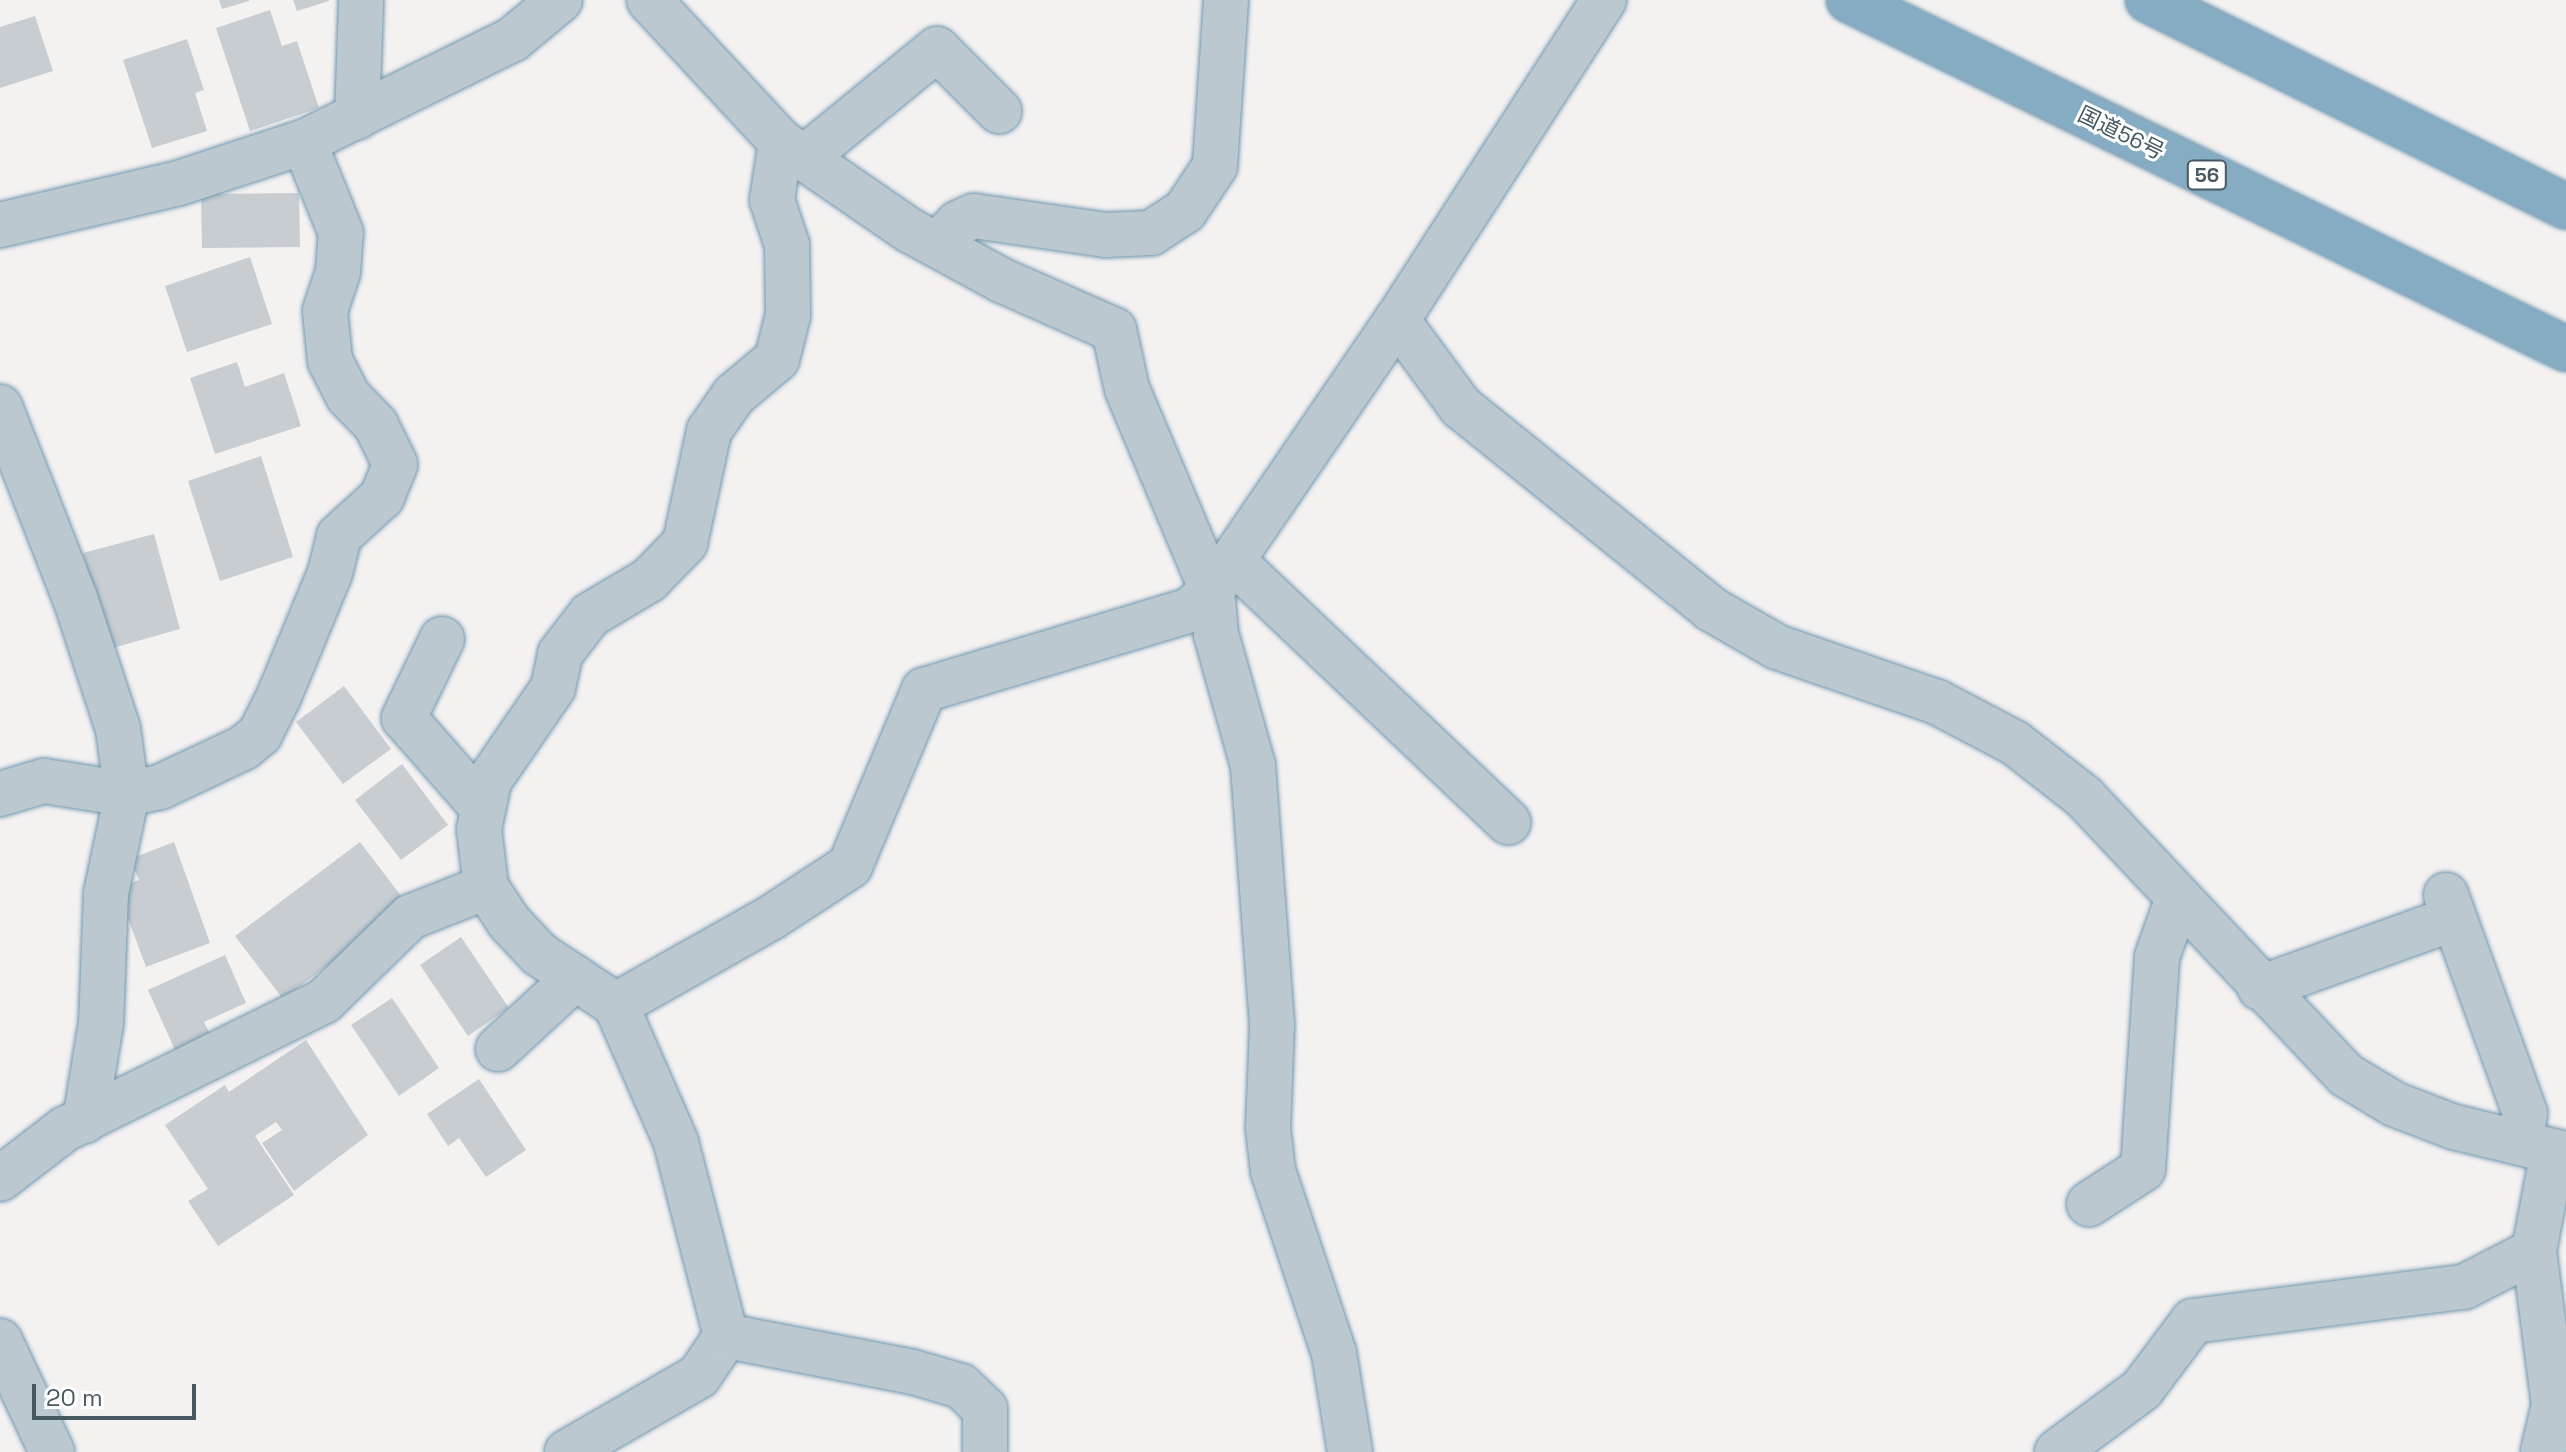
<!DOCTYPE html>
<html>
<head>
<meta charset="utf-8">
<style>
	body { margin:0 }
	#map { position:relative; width:2566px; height:1452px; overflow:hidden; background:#f4f1f1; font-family:"Space Grotesk","Noto Sans JP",sans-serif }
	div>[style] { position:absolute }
	.building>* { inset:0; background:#c8cdd1 }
	.roads { filter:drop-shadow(0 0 2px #7097af) drop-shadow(0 0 2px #7097af) }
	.minor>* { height:44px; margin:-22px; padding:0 22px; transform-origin:22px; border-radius:22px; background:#bbc8cf }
	.highway>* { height:44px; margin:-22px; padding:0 22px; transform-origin:22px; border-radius:22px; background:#85acc3 }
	span { translate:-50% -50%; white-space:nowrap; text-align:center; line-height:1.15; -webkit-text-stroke:6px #fff; paint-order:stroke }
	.shield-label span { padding:2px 6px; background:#fff; border:2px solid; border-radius:6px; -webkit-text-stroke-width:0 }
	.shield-label { font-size:20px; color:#475860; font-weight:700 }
	.street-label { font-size:22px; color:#475860 }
	.scale { position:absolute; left:32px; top:1384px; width:164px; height:36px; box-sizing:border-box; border:4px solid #475860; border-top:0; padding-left:10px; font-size:24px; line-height:28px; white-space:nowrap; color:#475860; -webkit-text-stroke:6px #fff; paint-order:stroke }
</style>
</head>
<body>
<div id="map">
	<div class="building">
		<div style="clip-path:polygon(219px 0,249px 0,249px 1px,222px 9px)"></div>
		<div style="clip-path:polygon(293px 0,329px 0,329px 1px,297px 11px)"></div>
		<div style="clip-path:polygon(270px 10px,282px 46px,297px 41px,319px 108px,250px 131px,216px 28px)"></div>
		<div style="clip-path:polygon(35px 16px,53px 71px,0 88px,0 27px)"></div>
		<div style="clip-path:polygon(187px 39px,204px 90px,195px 93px,207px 131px,152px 148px,123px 60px)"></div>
		<div style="clip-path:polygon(299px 193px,300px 247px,202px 248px,201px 194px)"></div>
		<div style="clip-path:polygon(250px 257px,272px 324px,187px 352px,165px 286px)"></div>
		<div style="clip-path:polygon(237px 362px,245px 387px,284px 373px,301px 426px,215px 454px,190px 378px)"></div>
		<div style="clip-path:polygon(261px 456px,293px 557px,220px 581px,188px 481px)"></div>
		<div style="clip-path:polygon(154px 534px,180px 629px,109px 649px,83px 553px)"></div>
		<div style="clip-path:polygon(344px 686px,391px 749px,343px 784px,296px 722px)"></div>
		<div style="clip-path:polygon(402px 764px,448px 825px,401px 860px,355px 800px)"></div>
		<div style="clip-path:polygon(174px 842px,210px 943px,146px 967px,117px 889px,139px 880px,130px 859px)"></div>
		<div style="clip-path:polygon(360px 842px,408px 905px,283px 999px,235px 936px)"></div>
		<div style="clip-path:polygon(461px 937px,509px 1008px,468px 1036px,420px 965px)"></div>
		<div style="clip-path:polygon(225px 955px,246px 1003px,204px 1022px,210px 1034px,175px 1050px,148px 990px)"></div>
		<div style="clip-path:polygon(392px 998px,439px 1068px,399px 1096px,351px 1025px)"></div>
		<div style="clip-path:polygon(306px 1040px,368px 1135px,294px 1191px,262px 1143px,282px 1130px,276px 1122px,255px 1136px,294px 1195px,218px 1246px,188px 1201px,208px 1189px,165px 1125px,225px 1085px,229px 1092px)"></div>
		<div style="clip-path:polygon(479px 1079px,526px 1150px,486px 1177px,459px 1138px,448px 1146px,427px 1114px)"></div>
	</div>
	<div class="roads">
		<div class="minor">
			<div style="left:649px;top:0;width:194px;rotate:47.1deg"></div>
			<div style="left:781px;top:142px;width:155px;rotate:34.5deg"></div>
			<div style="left:909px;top:230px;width:105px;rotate:28.5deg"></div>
			<div style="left:1001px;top:280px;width:124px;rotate:23.9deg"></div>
			<div style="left:1114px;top:330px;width:60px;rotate:77.6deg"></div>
			<div style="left:1127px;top:389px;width:218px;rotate:67.1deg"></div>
			<div style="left:1212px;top:590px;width:44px;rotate:84.8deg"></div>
			<div style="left:1216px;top:634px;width:137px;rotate:74.3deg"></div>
			<div style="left:1253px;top:766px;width:261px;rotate:85.8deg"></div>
			<div style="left:1272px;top:1026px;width:102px;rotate:92.2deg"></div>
			<div style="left:1268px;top:1128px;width:43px;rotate:83.4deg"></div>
			<div style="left:1273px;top:1171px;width:192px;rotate:71.5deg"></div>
			<div style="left:1334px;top:1353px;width:100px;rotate:80.8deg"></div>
			<div style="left:357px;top:117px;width:117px;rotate:-88deg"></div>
			<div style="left:804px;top:158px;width:172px;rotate:-39.3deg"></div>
			<div style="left:937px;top:49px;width:88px;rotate:45deg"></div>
			<div style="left:0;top:225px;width:184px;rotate:-13.2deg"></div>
			<div style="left:179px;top:183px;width:132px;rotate:-18.2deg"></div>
			<div style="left:304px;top:142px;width:233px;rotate:-26.2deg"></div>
			<div style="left:513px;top:39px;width:61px;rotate:-39.7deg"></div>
			<div style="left:937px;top:245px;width:30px;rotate:-46deg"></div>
			<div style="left:958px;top:223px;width:17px;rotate:-24deg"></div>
			<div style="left:974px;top:216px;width:133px;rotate:8.2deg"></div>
			<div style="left:1106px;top:235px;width:45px;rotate:-2.5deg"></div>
			<div style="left:1151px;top:233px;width:40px;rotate:-32.9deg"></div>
			<div style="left:1185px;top:211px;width:54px;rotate:-56.3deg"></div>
			<div style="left:1215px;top:166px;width:166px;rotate:-86.2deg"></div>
			<div style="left:1397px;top:320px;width:108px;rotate:53.7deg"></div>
			<div style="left:1461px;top:407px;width:321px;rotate:38.9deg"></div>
			<div style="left:1711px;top:609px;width:76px;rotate:29.9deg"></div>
			<div style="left:1777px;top:647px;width:169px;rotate:19deg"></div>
			<div style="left:1937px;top:702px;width:88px;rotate:27.7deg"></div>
			<div style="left:2015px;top:743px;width:88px;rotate:38deg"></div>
			<div style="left:2084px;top:797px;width:382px;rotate:46.7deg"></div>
			<div style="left:2346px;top:1075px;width:56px;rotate:31.1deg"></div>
			<div style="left:2394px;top:1104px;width:64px;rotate:21deg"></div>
			<div style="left:2454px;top:1127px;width:115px;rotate:13.6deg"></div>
			<div style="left:0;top:407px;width:205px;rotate:68.6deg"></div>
			<div style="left:75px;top:598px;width:138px;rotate:71.8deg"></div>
			<div style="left:118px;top:729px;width:66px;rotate:82.1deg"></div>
			<div style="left:127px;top:794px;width:102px;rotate:101.9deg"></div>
			<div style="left:106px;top:894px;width:129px;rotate:92.2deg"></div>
			<div style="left:101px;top:1023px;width:99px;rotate:99.3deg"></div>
			<div style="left:1232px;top:560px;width:381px;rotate:43.5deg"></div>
			<div style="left:442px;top:639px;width:88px;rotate:115.7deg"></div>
			<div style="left:404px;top:718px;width:120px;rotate:48.7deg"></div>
			<div style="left:0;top:794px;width:46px;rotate:-16.5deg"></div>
			<div style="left:44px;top:781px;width:84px;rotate:8.9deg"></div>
			<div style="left:127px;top:794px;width:34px;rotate:-12deg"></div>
			<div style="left:160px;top:787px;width:92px;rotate:-25.2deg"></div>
			<div style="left:243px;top:748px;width:22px;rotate:-39deg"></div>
			<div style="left:260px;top:734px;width:42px;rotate:-63.4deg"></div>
			<div style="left:279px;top:696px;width:133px;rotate:-67.5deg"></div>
			<div style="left:330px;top:573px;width:38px;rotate:-76deg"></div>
			<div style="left:339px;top:536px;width:58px;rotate:-42.2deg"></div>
			<div style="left:382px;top:497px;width:35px;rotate:-68deg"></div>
			<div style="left:395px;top:464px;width:43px;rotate:-116deg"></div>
			<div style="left:376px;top:425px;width:40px;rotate:-134deg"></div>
			<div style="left:348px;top:396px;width:39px;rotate:-117deg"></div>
			<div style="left:330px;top:361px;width:50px;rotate:-95.7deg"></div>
			<div style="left:325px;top:311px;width:41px;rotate:-71.6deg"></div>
			<div style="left:338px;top:272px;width:39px;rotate:-86deg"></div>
			<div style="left:341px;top:233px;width:98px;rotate:-112.1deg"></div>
			<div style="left:2446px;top:895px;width:232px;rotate:70.1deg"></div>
			<div style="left:2525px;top:1113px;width:30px;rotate:98deg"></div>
			<div style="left:2260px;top:988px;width:206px;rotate:-19.8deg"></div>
			<div style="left:616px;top:1005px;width:92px;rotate:-146.5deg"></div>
			<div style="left:539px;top:954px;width:44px;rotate:-133.2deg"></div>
			<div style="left:509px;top:922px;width:42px;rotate:-123.3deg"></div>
			<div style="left:486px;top:887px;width:58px;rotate:-96.9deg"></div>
			<div style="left:479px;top:829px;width:49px;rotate:-78.2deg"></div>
			<div style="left:489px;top:781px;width:113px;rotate:-55.5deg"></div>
			<div style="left:553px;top:688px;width:35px;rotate:-78deg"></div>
			<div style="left:560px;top:654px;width:49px;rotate:-52.4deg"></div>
			<div style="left:590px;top:615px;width:69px;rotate:-30.7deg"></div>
			<div style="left:649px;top:580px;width:52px;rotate:-45.8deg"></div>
			<div style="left:685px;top:543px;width:115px;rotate:-77.9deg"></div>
			<div style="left:709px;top:431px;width:44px;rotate:-55.2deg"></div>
			<div style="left:734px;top:395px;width:56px;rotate:-39.9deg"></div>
			<div style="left:777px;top:359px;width:45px;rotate:-76deg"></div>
			<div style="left:788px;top:315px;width:70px;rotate:-90.8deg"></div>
			<div style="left:787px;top:245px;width:47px;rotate:-108.4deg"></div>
			<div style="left:772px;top:200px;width:59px;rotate:-81.2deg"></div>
			<div style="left:498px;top:1049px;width:105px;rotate:-42.7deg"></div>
			<div style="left:0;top:1179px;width:82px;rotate:-37.6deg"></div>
			<div style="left:65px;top:1129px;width:289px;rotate:-26.3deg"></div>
			<div style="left:324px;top:1001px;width:120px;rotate:-44.3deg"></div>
			<div style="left:410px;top:917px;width:82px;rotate:-21.5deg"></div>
			<div style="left:2089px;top:1204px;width:64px;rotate:-32.9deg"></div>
			<div style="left:2143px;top:1169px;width:212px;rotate:-86.2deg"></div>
			<div style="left:2157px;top:957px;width:63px;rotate:-70.4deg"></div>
			<div style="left:726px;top:1336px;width:190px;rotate:10.9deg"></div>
			<div style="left:913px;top:1372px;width:50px;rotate:16.3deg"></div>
			<div style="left:961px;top:1386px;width:33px;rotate:44deg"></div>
			<div style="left:985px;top:1409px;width:43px;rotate:90deg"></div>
			<div style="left:0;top:1341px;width:123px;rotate:64.9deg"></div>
			<div style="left:567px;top:1452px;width:152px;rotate:-29.9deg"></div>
			<div style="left:699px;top:1376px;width:48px;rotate:-56deg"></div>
			<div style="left:726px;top:1336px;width:200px;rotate:-104.5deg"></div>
			<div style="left:676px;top:1142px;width:150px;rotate:-113.7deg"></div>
			<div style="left:616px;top:1005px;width:179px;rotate:-29.4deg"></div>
			<div style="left:772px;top:917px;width:93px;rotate:-33.2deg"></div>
			<div style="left:850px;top:866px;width:191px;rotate:-67.2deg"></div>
			<div style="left:924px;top:690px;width:278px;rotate:-16.7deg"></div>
			<div style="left:1190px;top:610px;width:30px;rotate:-42deg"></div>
			<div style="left:1212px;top:590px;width:327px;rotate:-55.6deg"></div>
			<div style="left:1397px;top:320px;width:381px;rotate:-57.1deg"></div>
			<div style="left:2057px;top:1452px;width:106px;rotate:-36.5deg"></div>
			<div style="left:2142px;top:1389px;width:85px;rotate:-53.1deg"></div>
			<div style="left:2193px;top:1321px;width:273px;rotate:-7.2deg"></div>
			<div style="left:2464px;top:1287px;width:79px;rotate:-27.2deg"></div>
			<div style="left:2543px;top:1452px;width:48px;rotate:-76.8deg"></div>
			<div style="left:2554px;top:1405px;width:155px;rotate:-97.4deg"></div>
			<div style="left:2534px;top:1251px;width:102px;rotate:-79.2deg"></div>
		</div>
		<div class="highway">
			<div style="left:1849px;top:0;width:797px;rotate:25.95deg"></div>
			<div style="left:2148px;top:0;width:466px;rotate:26.3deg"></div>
		</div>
	</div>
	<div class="shield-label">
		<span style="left:2207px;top:175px">56</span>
	</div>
	<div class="street-label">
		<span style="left:2121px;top:133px;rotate:26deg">国道56号</span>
	</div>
	<div class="scale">20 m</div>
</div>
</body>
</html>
